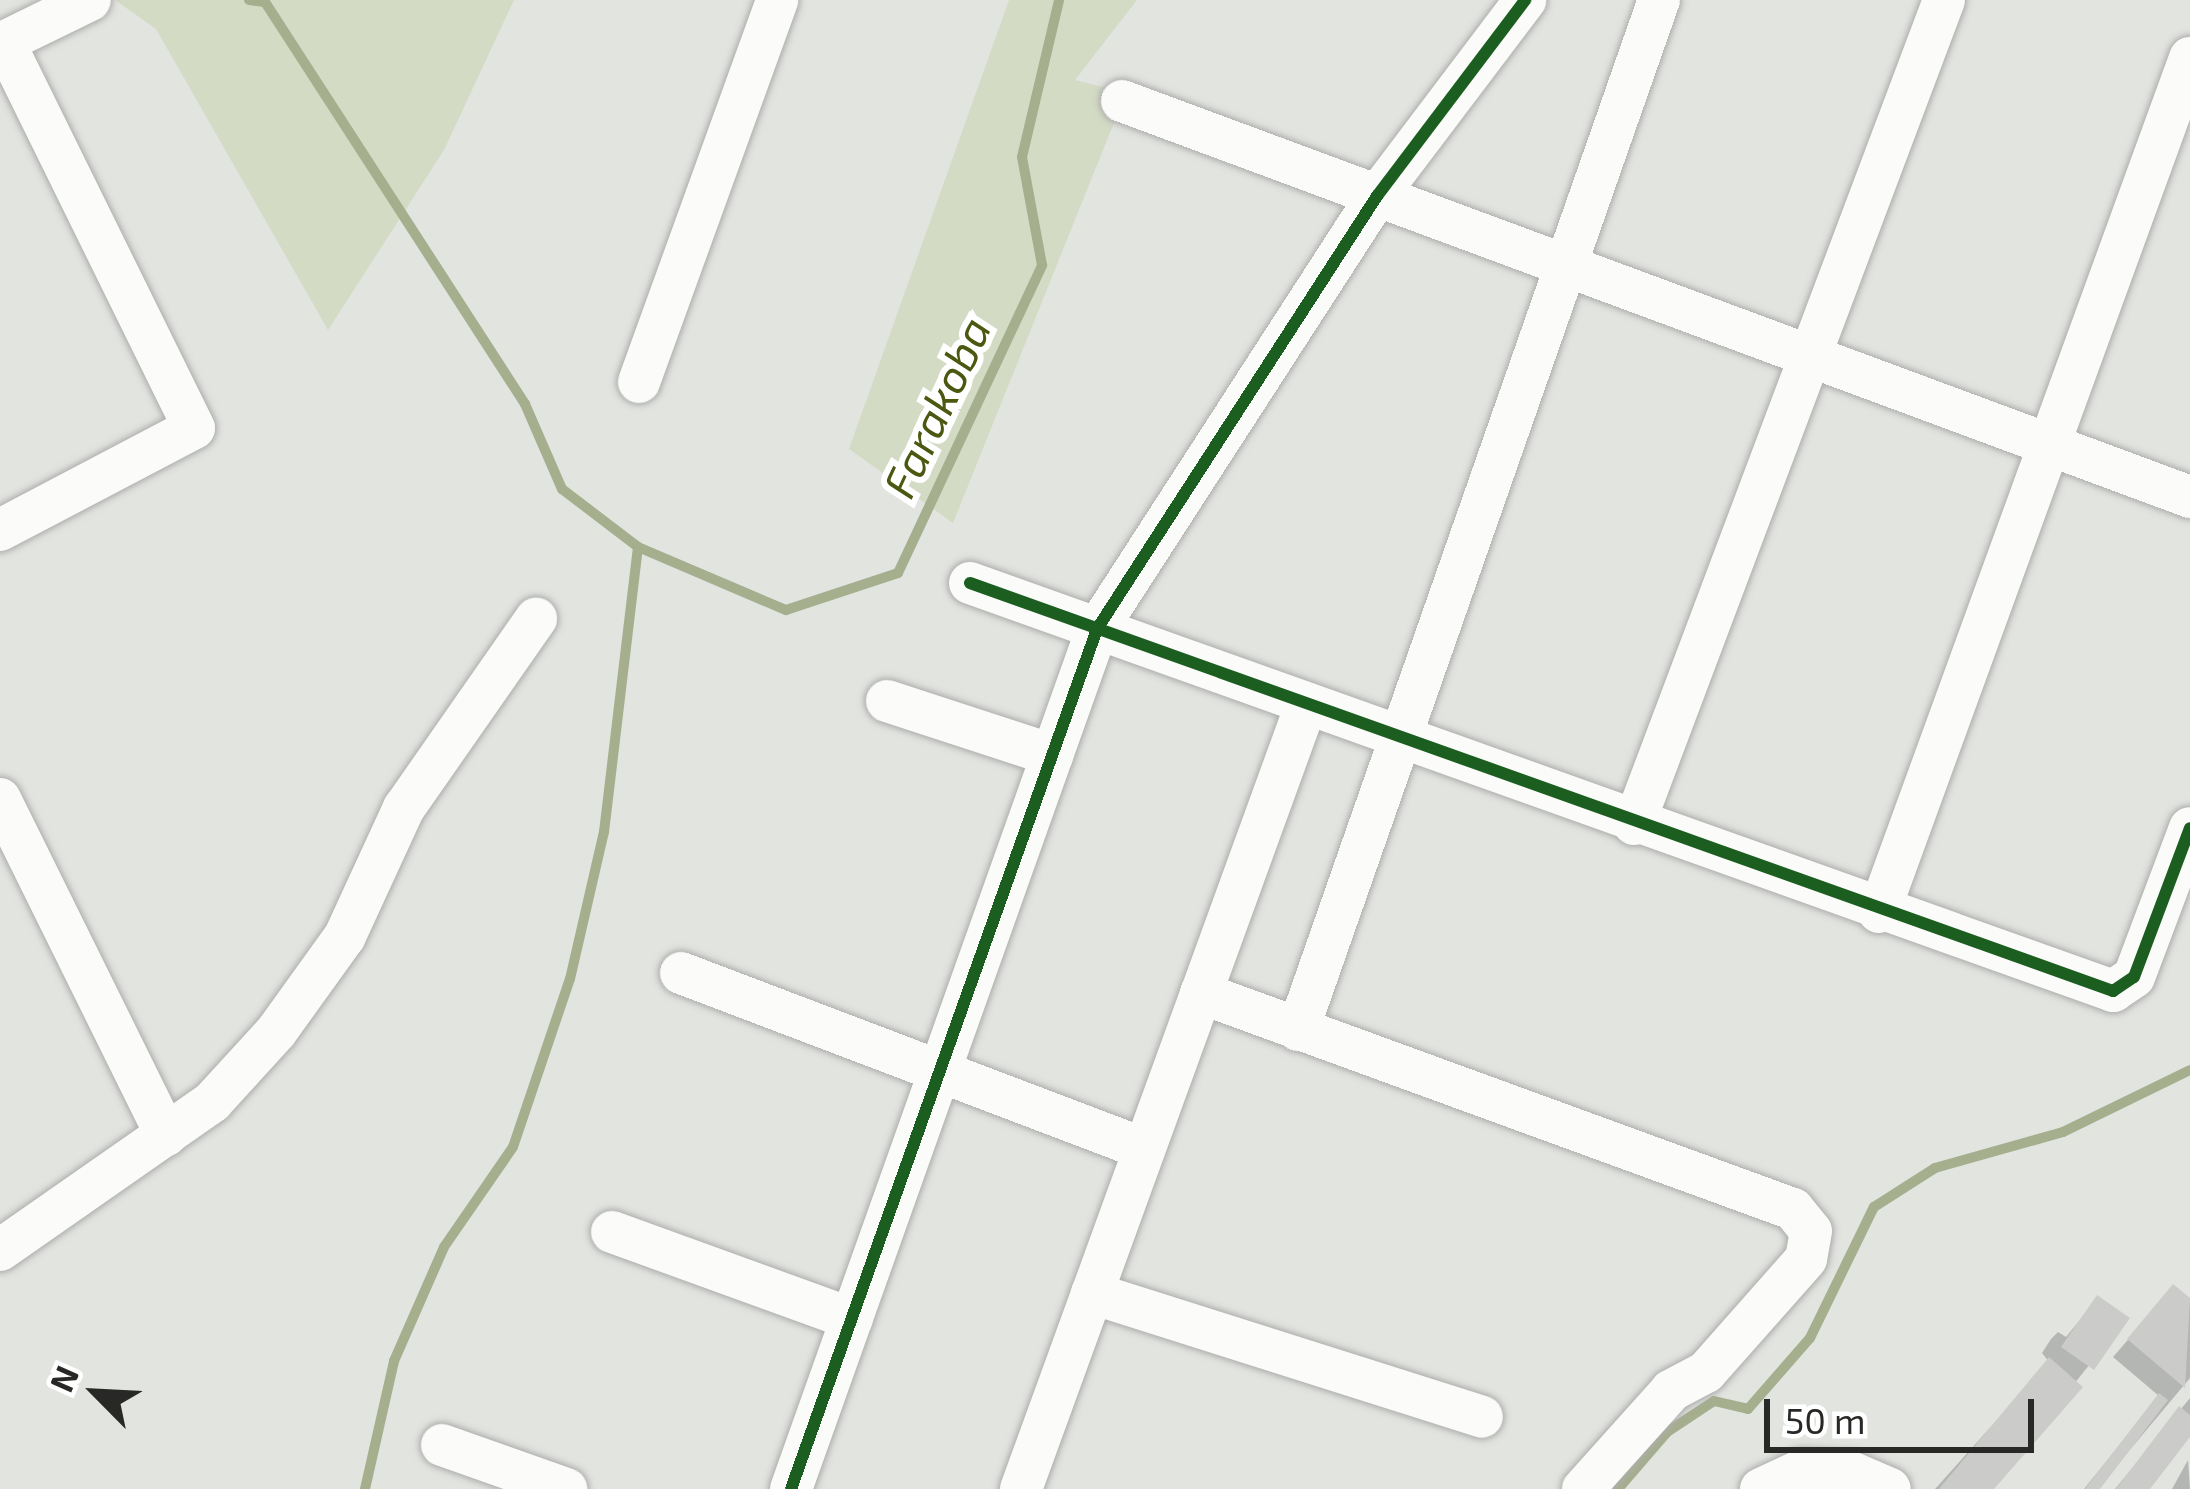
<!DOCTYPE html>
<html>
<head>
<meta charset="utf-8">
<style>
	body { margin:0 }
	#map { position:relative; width:2190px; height:1489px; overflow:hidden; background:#e2e4e0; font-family:"Exo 2",sans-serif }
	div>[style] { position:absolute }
	.green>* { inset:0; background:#d4dbc4 }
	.shadow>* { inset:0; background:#0003 }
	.stream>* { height:10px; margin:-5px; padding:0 5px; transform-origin:5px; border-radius:5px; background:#a5ae8d }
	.building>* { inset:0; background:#cbccc9 }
	.roads { filter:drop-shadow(0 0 3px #adaeac) drop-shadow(0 0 3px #adaeac) }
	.street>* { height:42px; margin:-21px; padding:0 21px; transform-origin:21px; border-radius:21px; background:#fbfbfa }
	.cycleway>* { height:12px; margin:-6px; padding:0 6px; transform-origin:6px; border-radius:6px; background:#1b5e20 }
	span { translate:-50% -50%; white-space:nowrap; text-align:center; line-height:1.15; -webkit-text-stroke:12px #fff; paint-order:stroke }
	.water-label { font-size:45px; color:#4a5810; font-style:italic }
	.north { position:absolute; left:36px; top:1333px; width:120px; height:120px; -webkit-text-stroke:9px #fff; paint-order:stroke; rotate:294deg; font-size:33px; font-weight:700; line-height:48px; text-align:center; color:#282826 }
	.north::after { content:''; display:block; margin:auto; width:42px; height:54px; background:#282826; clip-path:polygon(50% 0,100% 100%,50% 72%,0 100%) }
	.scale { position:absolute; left:1764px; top:1399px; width:270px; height:54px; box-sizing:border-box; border:6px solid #282826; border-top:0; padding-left:15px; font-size:36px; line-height:42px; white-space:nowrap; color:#282826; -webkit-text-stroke:9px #fff; paint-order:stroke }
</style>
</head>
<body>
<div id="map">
	<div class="green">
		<div style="clip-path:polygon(115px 0,514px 0,444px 150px,328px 330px,156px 29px)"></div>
		<div style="clip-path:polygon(1009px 0,1137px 0,1075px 80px,1126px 93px,953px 523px,849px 449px)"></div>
	</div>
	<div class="shadow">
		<div style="clip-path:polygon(2173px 1288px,2190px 1302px,2190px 1378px,2097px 1489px,2084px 1489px,2159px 1396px,2113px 1357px)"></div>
		<div style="clip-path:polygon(2097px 1299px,2126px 1319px,1990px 1489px,1935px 1489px,2049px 1362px,2042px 1353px,2051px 1339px,2058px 1332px,2066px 1337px)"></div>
		<div style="clip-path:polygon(2190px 1398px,2190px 1432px,2147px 1489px,2115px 1489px)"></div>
		<div style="clip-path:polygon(2188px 1460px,2190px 1489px,2172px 1489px)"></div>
	</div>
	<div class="stream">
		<div style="left:249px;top:0;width:16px;rotate:7deg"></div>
		<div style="left:265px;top:2px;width:479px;rotate:57.1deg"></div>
		<div style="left:525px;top:404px;width:93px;rotate:66.5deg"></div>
		<div style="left:562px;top:489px;width:96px;rotate:37.3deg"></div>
		<div style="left:638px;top:547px;width:161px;rotate:23.1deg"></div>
		<div style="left:786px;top:610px;width:118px;rotate:-18.3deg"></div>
		<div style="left:898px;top:573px;width:340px;rotate:-64.9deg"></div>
		<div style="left:1042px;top:265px;width:110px;rotate:-100.5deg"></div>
		<div style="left:1022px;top:157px;width:161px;rotate:-76.7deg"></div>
		<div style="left:365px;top:1489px;width:131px;rotate:-77.2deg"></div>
		<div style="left:394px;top:1361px;width:124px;rotate:-66.3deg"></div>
		<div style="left:444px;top:1247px;width:121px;rotate:-55.4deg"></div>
		<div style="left:513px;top:1147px;width:177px;rotate:-71.3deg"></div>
		<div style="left:570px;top:979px;width:151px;rotate:-77deg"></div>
		<div style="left:604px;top:832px;width:287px;rotate:-83.2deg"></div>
		<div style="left:1618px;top:1489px;width:75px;rotate:-49.3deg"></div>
		<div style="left:1667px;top:1432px;width:56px;rotate:-33.4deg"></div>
		<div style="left:1714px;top:1401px;width:35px;rotate:13deg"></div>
		<div style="left:1748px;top:1409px;width:94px;rotate:-48.9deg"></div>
		<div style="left:1810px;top:1338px;width:146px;rotate:-64deg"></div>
		<div style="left:1874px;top:1207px;width:72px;rotate:-32.6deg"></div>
		<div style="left:1935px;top:1168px;width:133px;rotate:-15.7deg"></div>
		<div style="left:2063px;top:1132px;width:141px;rotate:-26deg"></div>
	</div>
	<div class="building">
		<div style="clip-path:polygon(2173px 1284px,2190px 1298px,2185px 1388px,2127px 1339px)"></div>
		<div style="clip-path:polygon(2097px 1295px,2130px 1318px,2094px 1370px,2061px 1347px)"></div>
		<div style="clip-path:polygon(2049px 1357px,2083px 1387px,1994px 1489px,1939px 1489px)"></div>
		<div style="clip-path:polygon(2159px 1393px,2168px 1400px,2100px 1489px,2085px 1489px)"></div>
		<div style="clip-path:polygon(2179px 1406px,2190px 1415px,2190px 1437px,2150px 1489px,2116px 1489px)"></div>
	</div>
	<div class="roads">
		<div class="street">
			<div style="left:0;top:44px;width:100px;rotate:-26.1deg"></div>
			<div style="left:1122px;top:101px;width:1139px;rotate:20.34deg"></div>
			<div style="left:639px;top:382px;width:406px;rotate:-70.1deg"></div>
			<div style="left:0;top:530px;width:219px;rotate:-27.7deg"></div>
			<div style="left:194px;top:428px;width:430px;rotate:-116.2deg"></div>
			<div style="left:970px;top:583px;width:1214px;rotate:19.64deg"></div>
			<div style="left:2113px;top:991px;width:25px;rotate:-34deg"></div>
			<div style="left:2134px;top:977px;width:159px;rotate:-69.4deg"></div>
			<div style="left:887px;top:701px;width:174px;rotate:18.1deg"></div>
			<div style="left:0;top:799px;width:375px;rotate:63.7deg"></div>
			<div style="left:1634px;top:824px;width:880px;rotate:-69.38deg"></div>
			<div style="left:1879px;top:912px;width:909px;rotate:-69.99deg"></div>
			<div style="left:681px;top:973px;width:495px;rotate:20.8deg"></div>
			<div style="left:1201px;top:993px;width:630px;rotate:20.05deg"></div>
			<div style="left:1793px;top:1209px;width:28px;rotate:51deg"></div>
			<div style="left:1811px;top:1231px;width:28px;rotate:100deg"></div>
			<div style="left:1806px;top:1259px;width:151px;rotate:131.5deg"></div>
			<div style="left:1706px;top:1372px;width:40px;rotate:152deg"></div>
			<div style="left:1671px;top:1391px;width:132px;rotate:131.9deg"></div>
			<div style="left:1298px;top:1030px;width:1091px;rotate:-70.69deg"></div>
			<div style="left:612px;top:1232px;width:255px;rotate:19.9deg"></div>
			<div style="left:0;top:1250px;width:259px;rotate:-34.9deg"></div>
			<div style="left:212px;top:1102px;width:95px;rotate:-47.6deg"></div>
			<div style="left:276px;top:1032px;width:118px;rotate:-54.3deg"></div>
			<div style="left:345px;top:936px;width:141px;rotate:-65.3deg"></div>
			<div style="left:404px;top:808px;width:231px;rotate:-55.1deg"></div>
			<div style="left:1092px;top:1293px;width:409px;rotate:17.6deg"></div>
			<div style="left:442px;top:1445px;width:132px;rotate:19.5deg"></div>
			<div style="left:791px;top:1489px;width:913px;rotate:-70.41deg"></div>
			<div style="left:1097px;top:629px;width:516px;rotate:-57.11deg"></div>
			<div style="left:1377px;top:196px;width:246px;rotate:-52.9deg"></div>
			<div style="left:1021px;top:1489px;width:834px;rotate:-70.02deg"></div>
			<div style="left:1761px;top:1489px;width:45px;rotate:-24.9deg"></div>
			<div style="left:1802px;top:1470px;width:51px;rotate:3.4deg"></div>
			<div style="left:1853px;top:1473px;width:40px;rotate:23.4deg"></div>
		</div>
	</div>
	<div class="cycleway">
		<div style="left:970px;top:583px;width:1214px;rotate:19.64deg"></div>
		<div style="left:2113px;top:991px;width:25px;rotate:-34deg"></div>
		<div style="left:2134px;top:977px;width:159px;rotate:-69.4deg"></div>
		<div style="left:791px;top:1489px;width:913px;rotate:-70.41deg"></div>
		<div style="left:1097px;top:629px;width:516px;rotate:-57.11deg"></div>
		<div style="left:1377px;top:196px;width:246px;rotate:-52.9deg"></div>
	</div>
	<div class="water-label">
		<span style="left:936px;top:407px;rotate:-65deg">Farakoba</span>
	</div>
	<div class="north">N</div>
	<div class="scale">50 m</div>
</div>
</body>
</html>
